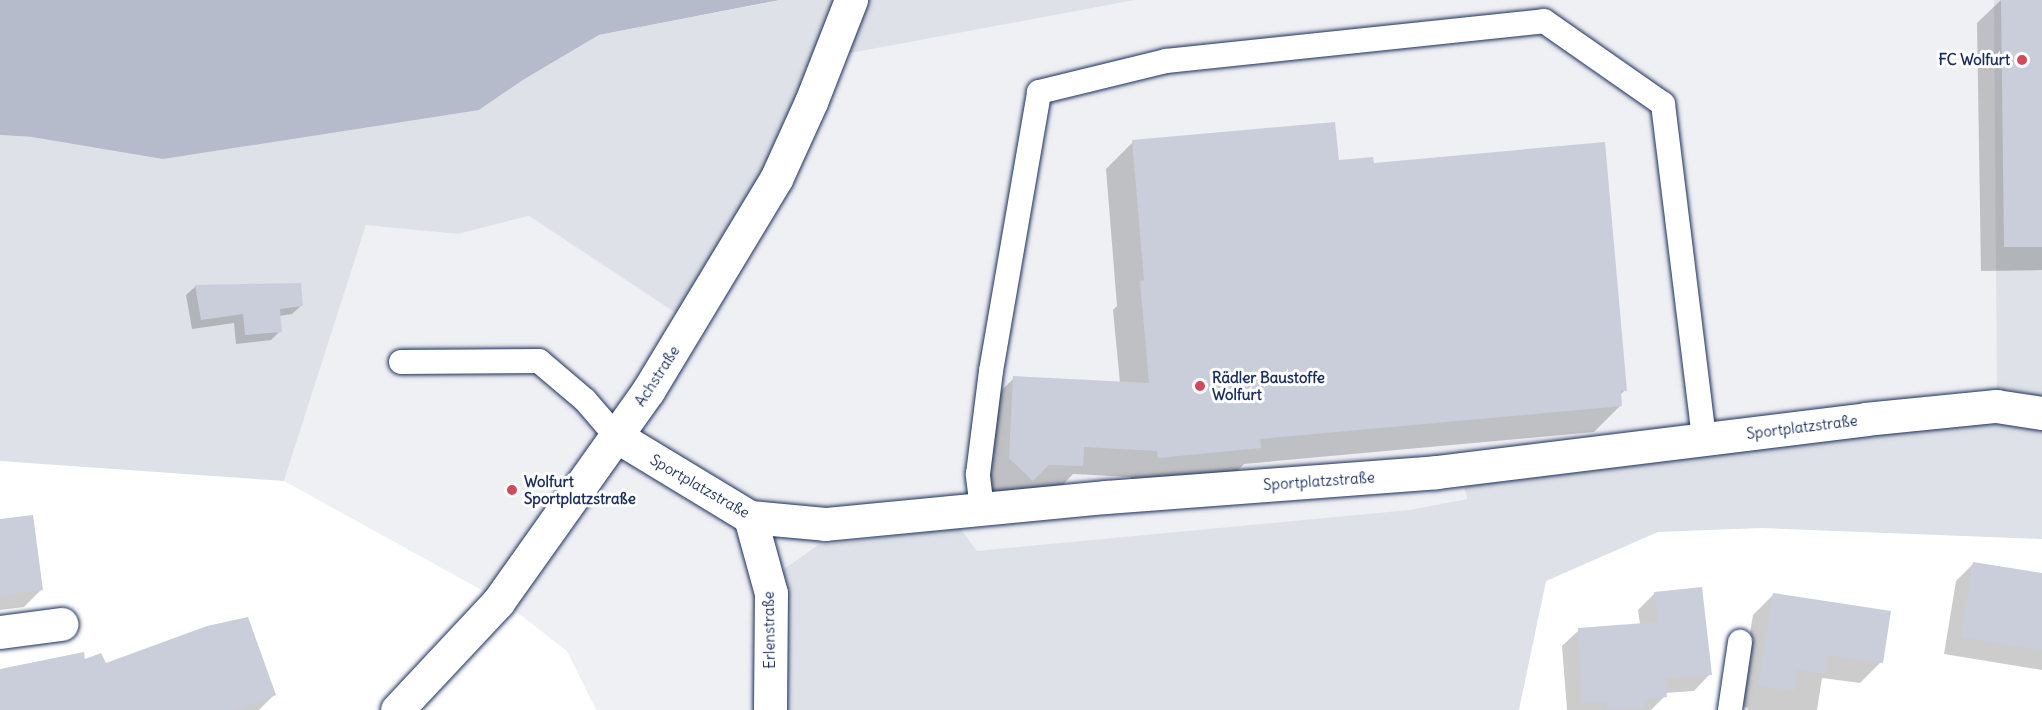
<!DOCTYPE html>
<html>
<head>
<meta charset="utf-8">
<style>
	body { margin:0 }
	#map { position:relative; width:2042px; height:710px; overflow:hidden; background:#fff; font-family:Delius,sans-serif }
	div>[style] { position:absolute }
	.built>* { inset:0; background:#eff0f4 }
	.green>* { inset:0; background:#dee1e7 }
	.water>* { inset:0; background:#b5bbca }
	.shadow>* { inset:0; background:#0003 }
	.building>* { inset:0; background:#caceda }
	.roads { filter:drop-shadow(0 0 2px #1b2f5e) drop-shadow(0 0 2px #1b2f5e) }
	.lane>* { height:24px; margin:-12px; padding:0 12px; transform-origin:12px; border-radius:12px; background:#fff }
	.street>* { height:33px; margin:-16.5px; padding:0 16.5px; transform-origin:16.5px; border-radius:16.5px; background:#fff }
	.secondary>* { height:33px; margin:-16.5px; padding:0 16.5px; transform-origin:16.5px; border-radius:16.5px; background:#fff }
	.dots>* { width:16px; height:16px; translate:-50% -50%; box-sizing:border-box; border:3px solid #fff; border-radius:50% }
	span { translate:-50% -50%; white-space:nowrap; text-align:center; line-height:1.15; -webkit-text-stroke:6px #fff; paint-order:stroke }
	.poi-label { font-size:15px; color:#1b2f5e; font-weight:700 }
	.right { translate:-100% -50%; text-align:right }
	.left { translate:0 -50%; text-align:left }
	.street-label { font-size:15px; color:#1b2f5e }
</style>
</head>
<body>
<div id="map">
	<div class="built">
		<div style="clip-path:polygon(1135px 0,1996px 0,1997px 410px,1461px 472px,1467px 499px,1409px 510px,766px 710px,596px 710px,567px 651px,505px 603px,284px 481px,366px 224px,458px 234px,529px 216px,679px 314px,845px 53px)"></div>
	</div>
	<div class="green">
		<div style="clip-path:polygon(781px 0,1135px 0,845px 54px,679px 315px,529px 216px,458px 234px,366px 225px,284px 481px,0 461px,0 135px,32px 137px,479px 110px,523px 80px,599px 35px)"></div>
		<div style="clip-path:polygon(1994px 0,2042px 0,2042px 539px,1761px 528px,1658px 532px,1546px 581px,1519px 710px,766px 710px,766px 582px,818px 545px,960px 528px,977px 551px,1409px 510px,1467px 499px,1461px 472px,1997px 410px)"></div>
	</div>
	<div class="water">
		<div style="clip-path:polygon(0 0,780px 0,599px 35px,523px 80px,479px 110px,163px 159px,32px 137px,0 135px)"></div>
	</div>
	<div class="shadow">
		<div style="clip-path:polygon(2001px 0,2042px 0,2042px 270px,1981px 271px,1977px 23px)"></div>
		<div style="clip-path:polygon(1133px 142px,1373px 165px,1625px 390px,1620px 395px,1621px 405px,1594px 432px,1244px 464px,1233px 475px,1131px 484px,1131px 477px,1073px 474px,1055px 493px,1005px 507px,983px 486px,987px 405px,1014px 378px,1120px 383px,1113px 310px,1117px 306px,1106px 169px)"></div>
		<div style="clip-path:polygon(196px 286px,302px 305px,292px 314px,279px 316px,280px 331px,271px 340px,236px 344px,234px 323px,192px 329px,186px 295px)"></div>
		<div style="clip-path:polygon(0 521px,42px 589px,24px 607px,0 610px)"></div>
		<div style="clip-path:polygon(1974px 563px,2042px 574px,2042px 670px,1944px 654px,1956px 581px)"></div>
		<div style="clip-path:polygon(1655px 593px,1710px 674px,1694px 691px,1665px 693px,1665px 696px,1651px 710px,1567px 710px,1562px 646px,1579px 630px,1640px 625px,1638px 610px)"></div>
		<div style="clip-path:polygon(1774px 594px,1881px 662px,1860px 683px,1822px 678px,1817px 710px,1747px 710px,1748px 708px,1738px 706px,1753px 615px)"></div>
		<div style="clip-path:polygon(84px 661px,106px 665px,275px 694px,259px 710px,0 710px,0 671px)"></div>
	</div>
	<div class="building">
		<div style="clip-path:polygon(2001px 0,2042px 0,2042px 247px,2004px 247px)"></div>
		<div style="clip-path:polygon(1335px 122px,1339px 160px,1373px 157px,1374px 163px,1605px 142px,1627px 391px,1621px 391px,1622px 406px,1260px 439px,1261px 448px,1158px 458px,1157px 451px,1084px 447px,1083px 466px,1049px 465px,1033px 481px,1009px 458px,1013px 376px,1149px 383px,1140px 281px,1144px 280px,1132px 140px)"></div>
		<div style="clip-path:polygon(301px 283px,303px 306px,280px 309px,282px 332px,245px 335px,243px 314px,201px 320px,195px 285px)"></div>
		<div style="clip-path:polygon(33px 515px,43px 590px,0 596px,0 519px)"></div>
		<div style="clip-path:polygon(1973px 562px,2042px 573px,2042px 650px,1961px 637px)"></div>
		<div style="clip-path:polygon(1702px 587px,1712px 675px,1665px 678px,1667px 697px,1644px 699px,1645px 707px,1607px 709px,1607px 701px,1583px 703px,1578px 628px,1658px 622px,1654px 592px)"></div>
		<div style="clip-path:polygon(1773px 593px,1891px 611px,1883px 663px,1827px 655px,1824px 674px,1797px 670px,1794px 691px,1758px 686px)"></div>
		<div style="clip-path:polygon(248px 617px,276px 695px,236px 710px,0 710px,0 669px,84px 652px,85px 659px,101px 653px,106px 663px,207px 626px)"></div>
	</div>
	<div class="roads">
		<div class="lane">
			<div style="left:401px;top:362px;width:138px;rotate:-0.4deg"></div>
			<div style="left:539px;top:361px;width:60px;rotate:40.3deg"></div>
			<div style="left:585px;top:400px;width:48px;rotate:49.3deg"></div>
			<div style="left:982px;top:509px;width:35px;rotate:-97deg"></div>
			<div style="left:978px;top:474px;width:104px;rotate:-82.8deg"></div>
			<div style="left:991px;top:371px;width:283px;rotate:-80.2deg"></div>
			<div style="left:1039px;top:92px;width:131px;rotate:-13.7deg"></div>
			<div style="left:1166px;top:61px;width:380px;rotate:-6deg"></div>
			<div style="left:1544px;top:21px;width:145px;rotate:34.9deg"></div>
			<div style="left:1663px;top:104px;width:337px;rotate:83deg"></div>
			<div style="left:1730px;top:710px;width:69px;rotate:-81.6deg"></div>
		</div>
		<div class="street">
			<div style="left:616px;top:436px;width:157px;rotate:31.2deg"></div>
			<div style="left:750px;top:517px;width:75px;rotate:5.3deg"></div>
			<div style="left:825px;top:524px;width:282px;rotate:-5.5deg"></div>
			<div style="left:1106px;top:497px;width:331px;rotate:-4.3deg"></div>
			<div style="left:1436px;top:472px;width:432px;rotate:-7deg"></div>
			<div style="left:1865px;top:419px;width:132px;rotate:-5.7deg"></div>
			<div style="left:1996px;top:406px;width:47px;rotate:8.7deg"></div>
			<div style="left:750px;top:517px;width:79px;rotate:74.6deg"></div>
			<div style="left:771px;top:593px;width:117px;rotate:90.5deg"></div>
			<div style="left:0;top:632px;width:62px;rotate:-7.5deg"></div>
		</div>
		<div class="secondary">
			<div style="left:397px;top:710px;width:148px;rotate:-46.9deg"></div>
			<div style="left:498px;top:602px;width:259px;rotate:-54.6deg"></div>
			<div style="left:648px;top:391px;width:248px;rotate:-58.9deg"></div>
			<div style="left:776px;top:179px;width:85px;rotate:-65.6deg"></div>
			<div style="left:811px;top:102px;width:110px;rotate:-68.6deg"></div>
		</div>
	</div>
	<div class="dots">
		<div style="left:2022px;top:60px;background:#d1495b"></div>
		<div style="left:1200px;top:386px;background:#d1495b"></div>
		<div style="left:512px;top:490px;background:#d1495b"></div>
	</div>
	<div class="poi-label">
		<span class="right" style="left:2010px;top:60px">FC Wolfurt</span>
		<span class="left" style="left:1212px;top:386px">Rädler Baustoffe<br>Wolfurt</span>
		<span class="left" style="left:524px;top:490px">Wolfurt<br>Sportplatzstraße</span>
	</div>
	<div class="street-label">
		<span style="left:657px;top:376px;rotate:-57deg">Achstraße</span>
		<span style="left:1802px;top:427px;rotate:-7deg">Sportplatzstraße</span>
		<span style="left:1319px;top:481px;rotate:-4deg">Sportplatzstraße</span>
		<span style="left:700px;top:486px;rotate:30deg">Sportplatzstraße</span>
		<span style="left:769px;top:630px;rotate:-91deg">Erlenstraße</span>
	</div>
</div>
</body>
</html>
